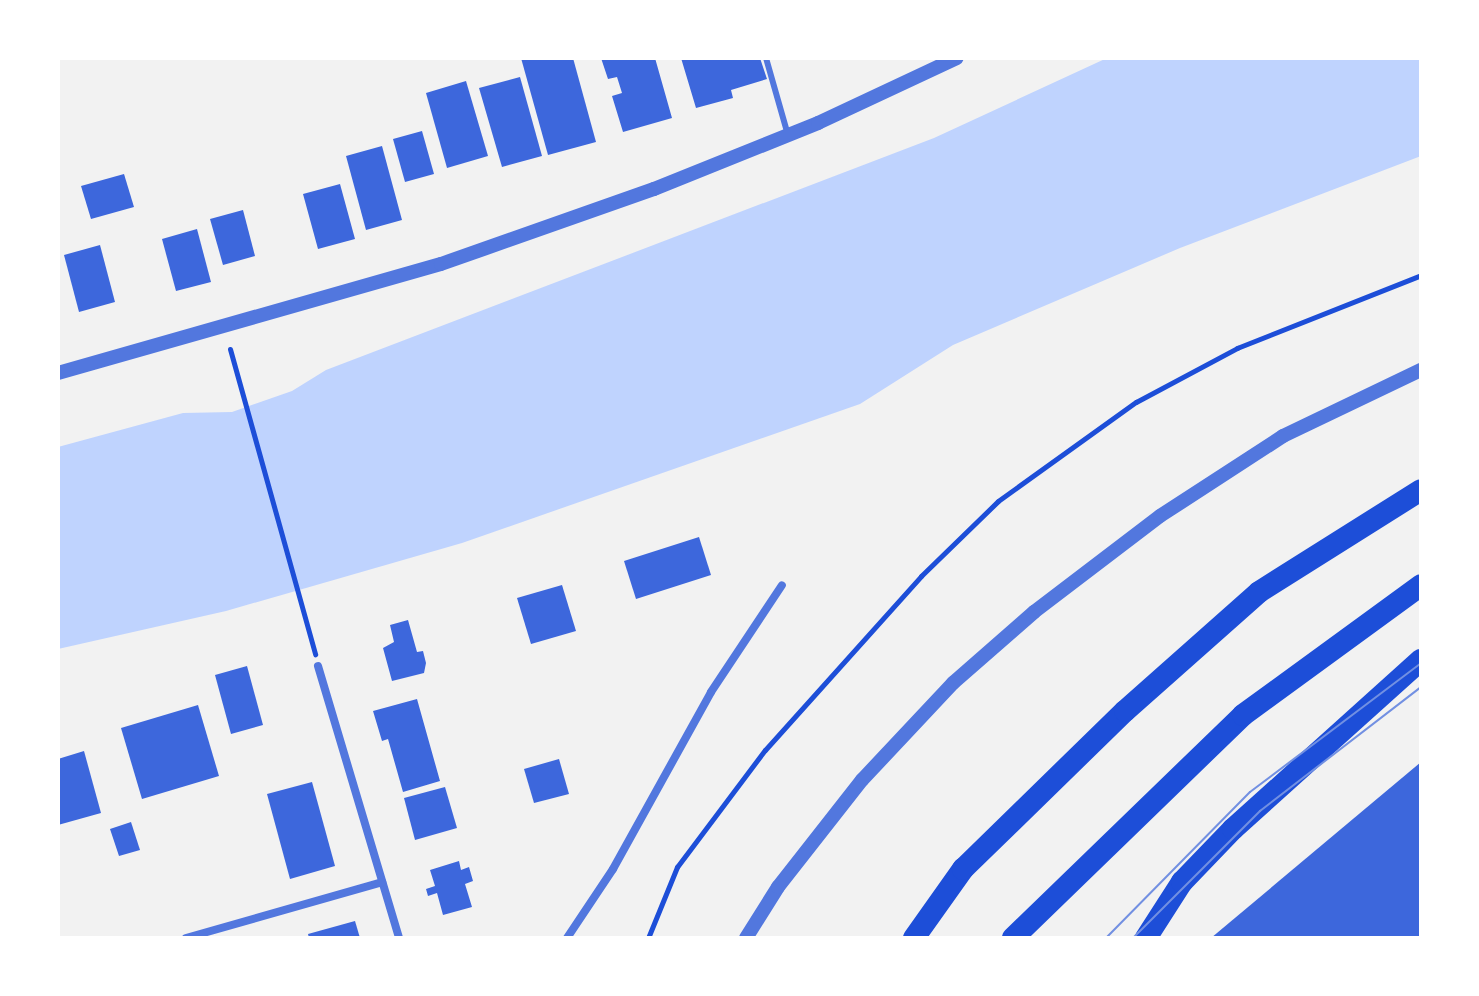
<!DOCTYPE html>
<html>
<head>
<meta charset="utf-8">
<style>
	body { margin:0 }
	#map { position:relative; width:1479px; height:996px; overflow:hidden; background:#f2f2f2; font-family:Georgia,serif }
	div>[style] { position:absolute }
	.water>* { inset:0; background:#bfd3fe }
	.building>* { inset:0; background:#3d67dc }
	.path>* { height:5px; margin:-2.5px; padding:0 2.5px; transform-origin:2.5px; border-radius:2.5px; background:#1d4ed8 }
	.service>* { height:6px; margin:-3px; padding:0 3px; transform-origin:3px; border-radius:3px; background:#5277de }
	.minor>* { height:8px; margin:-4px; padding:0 4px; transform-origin:4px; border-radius:4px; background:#5277de }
	.tertiary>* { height:14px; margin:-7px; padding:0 7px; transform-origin:7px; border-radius:7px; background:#5277de }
	.motorway>* { height:22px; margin:-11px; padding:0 11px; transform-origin:11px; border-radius:11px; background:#1d4ed8 }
	.tram>* { height:2px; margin:-1px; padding:0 1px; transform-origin:1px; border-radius:1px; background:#7290e2 }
	span { translate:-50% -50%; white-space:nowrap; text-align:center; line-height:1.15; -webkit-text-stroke:7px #fff; paint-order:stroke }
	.frame { position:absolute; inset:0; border:60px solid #fff; pointer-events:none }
</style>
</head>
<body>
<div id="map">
	<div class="water">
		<div style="clip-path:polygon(1107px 58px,1421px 58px,1421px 156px,1180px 248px,953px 345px,860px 404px,462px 543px,226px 611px,58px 649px,58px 447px,183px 413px,232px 412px,292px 391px,326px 370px,934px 138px)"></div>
	</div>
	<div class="building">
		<div style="clip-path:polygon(521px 58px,573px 58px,596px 142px,548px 155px)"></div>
		<div style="clip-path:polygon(601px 58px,655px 58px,672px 118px,623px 132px,612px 96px,622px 93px,617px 77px,608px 79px)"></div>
		<div style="clip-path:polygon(681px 58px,760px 58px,767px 79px,731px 90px,733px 98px,696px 108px)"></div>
		<div style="clip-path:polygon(520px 77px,542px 156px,502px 167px,479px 88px)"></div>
		<div style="clip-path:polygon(466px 81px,488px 156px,447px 168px,426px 93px)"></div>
		<div style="clip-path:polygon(422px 131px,434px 174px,405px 182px,393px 139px)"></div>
		<div style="clip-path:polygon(382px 146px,402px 220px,366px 230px,346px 156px)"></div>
		<div style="clip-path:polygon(124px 174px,134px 207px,91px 219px,81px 186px)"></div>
		<div style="clip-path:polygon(340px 184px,355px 239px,318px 249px,303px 194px)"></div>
		<div style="clip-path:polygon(243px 210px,255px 256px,223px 265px,210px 219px)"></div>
		<div style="clip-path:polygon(197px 229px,211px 282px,176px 291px,162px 239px)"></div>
		<div style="clip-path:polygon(100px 245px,115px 302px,79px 312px,64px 255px)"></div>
		<div style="clip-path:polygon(699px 537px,711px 575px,636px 599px,624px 561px)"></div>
		<div style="clip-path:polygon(562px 585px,576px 631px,531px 644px,517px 598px)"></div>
		<div style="clip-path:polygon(408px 620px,417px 652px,423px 651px,426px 663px,424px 673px,392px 681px,383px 648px,394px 642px,390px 625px)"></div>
		<div style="clip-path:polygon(247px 666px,263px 725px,231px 734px,215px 675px)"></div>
		<div style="clip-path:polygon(417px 699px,440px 781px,403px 792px,388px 739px,382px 741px,373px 711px)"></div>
		<div style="clip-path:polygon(198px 705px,219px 776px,142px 799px,121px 728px)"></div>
		<div style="clip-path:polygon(84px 751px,101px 813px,58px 825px,58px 759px)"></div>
		<div style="clip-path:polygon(559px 759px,569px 794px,534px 803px,524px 769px)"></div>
		<div style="clip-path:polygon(1421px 762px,1421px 938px,1211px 938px)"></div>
		<div style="clip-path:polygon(312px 782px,335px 866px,290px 879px,267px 794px)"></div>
		<div style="clip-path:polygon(445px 787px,457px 828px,415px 840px,404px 798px)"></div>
		<div style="clip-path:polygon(131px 822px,140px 850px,119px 856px,110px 829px)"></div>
		<div style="clip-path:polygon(459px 861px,461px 870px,469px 867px,473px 881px,465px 884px,472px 907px,443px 915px,437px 893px,428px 896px,426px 889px,435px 886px,430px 870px)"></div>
		<div style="clip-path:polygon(355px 921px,360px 938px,309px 938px,308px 934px)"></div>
	</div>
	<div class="path">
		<div style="left:230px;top:349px;width:317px;rotate:74.4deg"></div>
		<div style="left:648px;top:938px;width:77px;rotate:-67.8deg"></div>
		<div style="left:677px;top:867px;width:146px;rotate:-53.1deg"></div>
		<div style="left:765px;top:750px;width:234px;rotate:-48.1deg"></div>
		<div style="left:921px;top:576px;width:107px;rotate:-44.2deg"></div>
		<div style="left:998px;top:501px;width:170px;rotate:-35.7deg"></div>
		<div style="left:1136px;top:402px;width:115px;rotate:-28.1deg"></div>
		<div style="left:1237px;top:348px;width:198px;rotate:-21.6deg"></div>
	</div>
	<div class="service">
		<div style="left:766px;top:58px;width:80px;rotate:74.1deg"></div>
	</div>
	<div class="minor">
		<div style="left:318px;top:666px;width:284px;rotate:73.4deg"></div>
		<div style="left:186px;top:938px;width:204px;rotate:-15.9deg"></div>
		<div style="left:567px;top:938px;width:83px;rotate:-56.3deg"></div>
		<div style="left:613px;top:869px;width:202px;rotate:-61deg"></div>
		<div style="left:711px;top:692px;width:128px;rotate:-56.4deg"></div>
	</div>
	<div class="tertiary">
		<div style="left:58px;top:373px;width:398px;rotate:-15.9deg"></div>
		<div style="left:441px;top:264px;width:226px;rotate:-19.4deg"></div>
		<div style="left:654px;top:189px;width:177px;rotate:-21.9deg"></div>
		<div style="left:818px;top:123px;width:153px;rotate:-25.1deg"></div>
		<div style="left:746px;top:938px;width:60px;rotate:-57.9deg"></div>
		<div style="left:778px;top:887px;width:136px;rotate:-51.9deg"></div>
		<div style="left:862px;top:780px;width:133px;rotate:-46.8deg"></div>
		<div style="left:953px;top:683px;width:108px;rotate:-41.2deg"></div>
		<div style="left:1034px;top:612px;width:158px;rotate:-37.3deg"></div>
		<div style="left:1160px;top:516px;width:147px;rotate:-33deg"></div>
		<div style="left:1283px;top:436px;width:153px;rotate:-25.6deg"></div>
	</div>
	<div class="motorway">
		<div style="left:914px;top:938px;width:85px;rotate:-54.6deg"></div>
		<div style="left:963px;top:869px;width:226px;rotate:-44.3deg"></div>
		<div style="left:1125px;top:711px;width:179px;rotate:-41.6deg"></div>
		<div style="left:1259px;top:592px;width:191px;rotate:-32.2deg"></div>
		<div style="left:1013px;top:938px;width:320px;rotate:-44.1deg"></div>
		<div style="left:1243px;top:715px;width:220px;rotate:-36.1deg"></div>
		<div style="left:1146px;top:938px;width:67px;rotate:-57.3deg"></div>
		<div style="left:1182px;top:882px;width:74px;rotate:-46.1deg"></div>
		<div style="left:1233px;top:829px;width:253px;rotate:-42deg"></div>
	</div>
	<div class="tram">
		<div style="left:1106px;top:938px;width:205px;rotate:-45.4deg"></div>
		<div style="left:1250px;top:792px;width:214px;rotate:-37deg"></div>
		<div style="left:1133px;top:938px;width:180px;rotate:-45deg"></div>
		<div style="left:1260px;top:811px;width:203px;rotate:-37.6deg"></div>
	</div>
	<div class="frame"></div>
</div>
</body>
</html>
